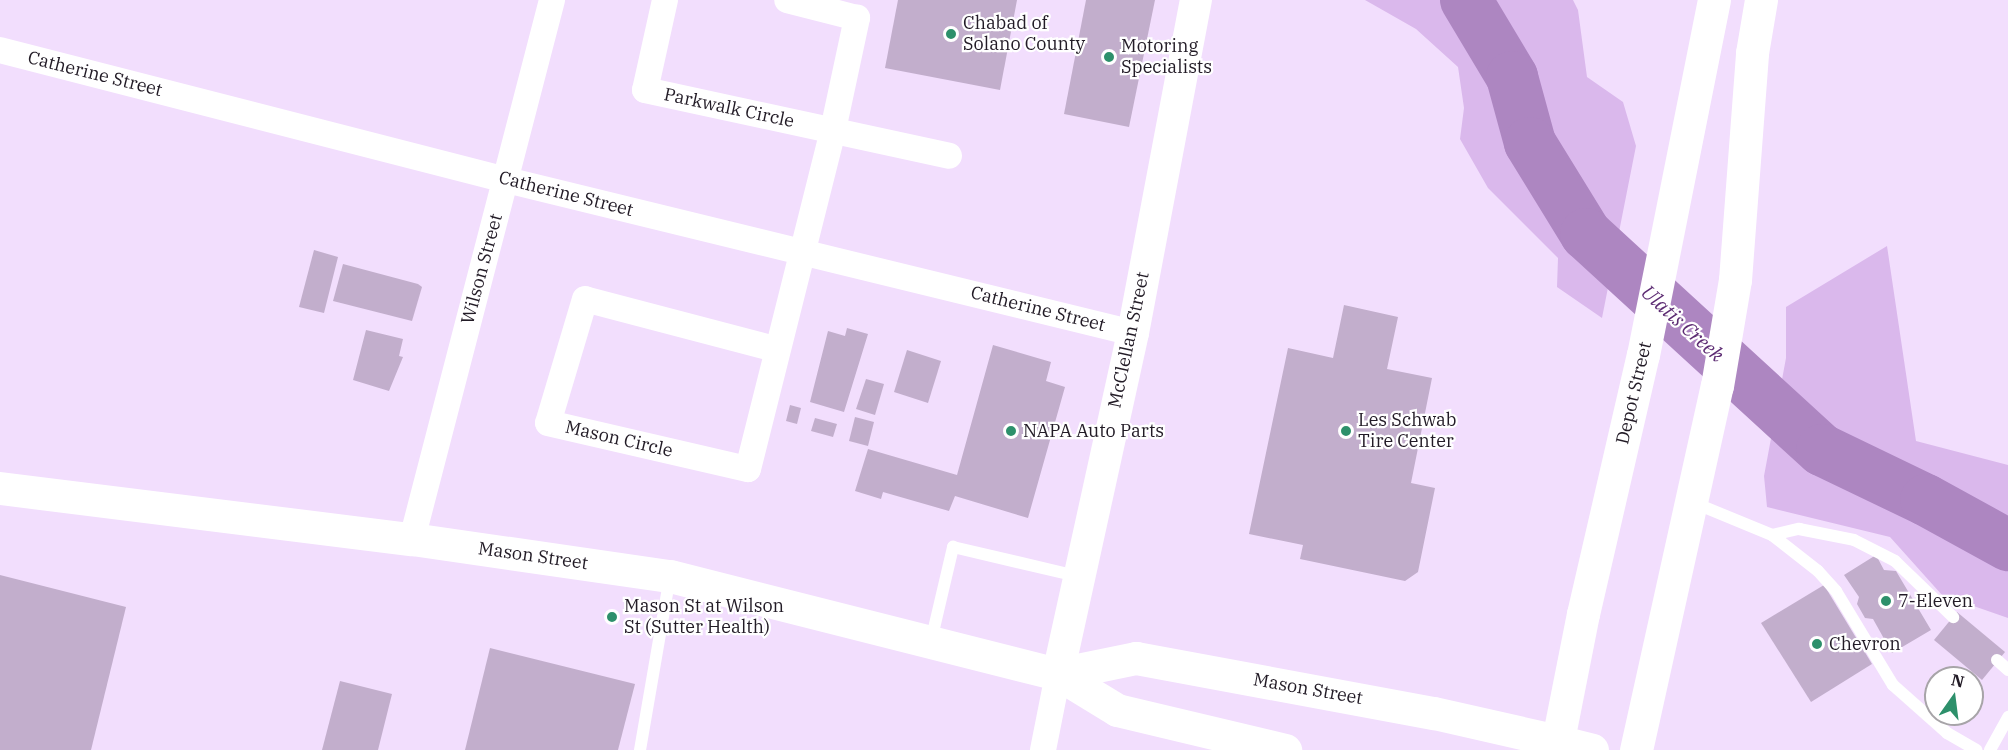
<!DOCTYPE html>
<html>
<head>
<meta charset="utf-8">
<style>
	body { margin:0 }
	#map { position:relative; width:2008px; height:750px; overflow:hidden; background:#f2defd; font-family:"IBM Plex Serif",serif }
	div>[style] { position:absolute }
	.green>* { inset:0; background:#dab8ec }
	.river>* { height:52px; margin:-26px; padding:0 26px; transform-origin:26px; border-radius:26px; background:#ad86c1 }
	.building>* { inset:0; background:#c2aecc }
	.service>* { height:12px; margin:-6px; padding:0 6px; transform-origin:6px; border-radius:6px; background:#fff }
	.minor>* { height:26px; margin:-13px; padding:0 13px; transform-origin:13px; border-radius:13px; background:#fff }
	.tertiary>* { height:32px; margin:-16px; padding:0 16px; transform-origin:16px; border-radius:16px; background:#fff }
	.secondary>* { height:33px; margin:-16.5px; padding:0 16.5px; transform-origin:16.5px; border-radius:16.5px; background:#fff }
	.primary>* { height:33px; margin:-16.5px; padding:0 16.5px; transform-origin:16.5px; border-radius:16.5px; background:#fff }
	.dots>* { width:16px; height:16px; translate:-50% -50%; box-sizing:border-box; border:3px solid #fff; border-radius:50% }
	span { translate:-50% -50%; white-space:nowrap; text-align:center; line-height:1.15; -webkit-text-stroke:4.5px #fff; paint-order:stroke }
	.poi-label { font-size:18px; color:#221b26 }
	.left { translate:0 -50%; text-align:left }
	.street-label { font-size:18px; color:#221b26 }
	.water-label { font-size:20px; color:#5d2c73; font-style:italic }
	.north { position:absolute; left:1924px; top:666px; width:60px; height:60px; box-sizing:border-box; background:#fff; border:2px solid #a7a4a8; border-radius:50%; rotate:14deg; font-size:16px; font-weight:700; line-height:24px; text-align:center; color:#221b26 }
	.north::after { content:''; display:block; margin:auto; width:21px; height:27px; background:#2d906b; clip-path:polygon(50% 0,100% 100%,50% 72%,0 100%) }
</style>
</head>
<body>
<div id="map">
	<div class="green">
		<div style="clip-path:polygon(1365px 0,1573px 0,1578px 10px,1587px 77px,1623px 102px,1636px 146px,1602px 318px,1557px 287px,1558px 258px,1488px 188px,1460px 139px,1464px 108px,1458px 67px,1416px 29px)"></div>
		<div style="clip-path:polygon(1887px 246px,1916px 441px,2008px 465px,2008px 618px,1942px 595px,1890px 537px,1767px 507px,1764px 476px,1786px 358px,1786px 307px)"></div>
	</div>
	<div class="river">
		<div style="left:1466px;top:0;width:90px;rotate:59.1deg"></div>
		<div style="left:1512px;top:77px;width:68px;rotate:74.7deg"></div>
		<div style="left:1530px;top:143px;width:107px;rotate:58.4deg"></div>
		<div style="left:1586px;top:234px;width:320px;rotate:42.5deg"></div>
		<div style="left:1822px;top:450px;width:115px;rotate:25.7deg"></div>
		<div style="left:1926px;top:500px;width:94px;rotate:28.8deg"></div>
	</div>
	<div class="building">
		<div style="clip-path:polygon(898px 0,1017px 0,1000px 90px,885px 68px)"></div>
		<div style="clip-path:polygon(1086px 0,1155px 0,1129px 127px,1064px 114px)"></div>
		<div style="clip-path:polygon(314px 250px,338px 257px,324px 313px,299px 307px)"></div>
		<div style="clip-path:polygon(343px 264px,418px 284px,422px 287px,412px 321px,333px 301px)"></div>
		<div style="clip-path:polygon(1344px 305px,1398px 317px,1387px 369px,1432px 378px,1411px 483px,1435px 488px,1418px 572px,1405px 581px,1300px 559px,1303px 545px,1249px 534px,1288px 348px,1333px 358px)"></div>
		<div style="clip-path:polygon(847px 328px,868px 334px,844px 412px,810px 402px,828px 331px,845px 336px)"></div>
		<div style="clip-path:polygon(366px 330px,403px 339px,399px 356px,403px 357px,389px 391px,353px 380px)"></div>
		<div style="clip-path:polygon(993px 345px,1051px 362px,1046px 381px,1065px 387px,1028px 518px,955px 496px,949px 511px,883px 492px,881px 499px,855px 491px,868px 449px,957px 475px)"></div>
		<div style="clip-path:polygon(907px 350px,941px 361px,928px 403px,894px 392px)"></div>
		<div style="clip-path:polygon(866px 379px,884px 384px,875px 415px,856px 409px)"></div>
		<div style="clip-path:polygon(790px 405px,801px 408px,797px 424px,786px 421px)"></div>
		<div style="clip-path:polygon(855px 417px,874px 422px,868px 446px,849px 441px)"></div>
		<div style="clip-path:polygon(815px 418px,837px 424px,833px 437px,811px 431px)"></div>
		<div style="clip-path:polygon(1876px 555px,1884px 570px,1896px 571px,1931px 630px,1892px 653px,1873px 619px,1865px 618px,1857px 604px,1859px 597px,1844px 575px)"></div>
		<div style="clip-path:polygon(0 575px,126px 607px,91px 750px,0 750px)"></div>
		<div style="clip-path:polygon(1824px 585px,1872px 664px,1811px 702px,1761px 623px)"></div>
		<div style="clip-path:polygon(1957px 612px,2005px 652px,1982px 680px,1934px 640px)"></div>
		<div style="clip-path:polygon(490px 648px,635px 684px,618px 750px,465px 750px)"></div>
		<div style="clip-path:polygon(340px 681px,392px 694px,378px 750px,322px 750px)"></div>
	</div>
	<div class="service">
		<div style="left:1692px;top:502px;width:87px;rotate:22.4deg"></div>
		<div style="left:1772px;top:535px;width:58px;rotate:38deg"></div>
		<div style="left:1818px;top:571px;width:27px;rotate:48deg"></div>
		<div style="left:1836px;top:591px;width:110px;rotate:58.8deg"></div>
		<div style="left:1893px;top:685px;width:72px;rotate:41.6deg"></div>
		<div style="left:1947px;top:733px;width:34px;rotate:30deg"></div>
		<div style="left:1772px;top:535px;width:28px;rotate:-13deg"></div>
		<div style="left:1799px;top:529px;width:56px;rotate:11.3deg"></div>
		<div style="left:1854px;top:540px;width:46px;rotate:27.1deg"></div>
		<div style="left:1895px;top:561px;width:81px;rotate:44deg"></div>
		<div style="left:931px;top:641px;width:97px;rotate:-76.8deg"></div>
		<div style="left:953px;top:547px;width:127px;rotate:13.2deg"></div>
		<div style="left:1997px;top:660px;width:15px;rotate:42deg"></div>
		<div style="left:640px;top:750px;width:176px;rotate:-80.2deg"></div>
		<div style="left:1990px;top:750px;width:38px;rotate:-61deg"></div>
	</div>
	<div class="minor">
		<div style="left:665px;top:0;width:92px;rotate:102.5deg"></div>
		<div style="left:645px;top:90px;width:311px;rotate:12.2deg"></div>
		<div style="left:0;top:50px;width:522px;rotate:14.41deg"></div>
		<div style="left:506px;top:180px;width:645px;rotate:13.71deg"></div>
		<div style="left:775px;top:349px;width:196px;rotate:-165.3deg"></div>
		<div style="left:585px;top:299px;width:129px;rotate:106.6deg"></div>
		<div style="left:548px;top:423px;width:205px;rotate:13deg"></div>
		<div style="left:748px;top:469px;width:349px;rotate:-75.9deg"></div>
		<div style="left:833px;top:130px;width:115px;rotate:-77.9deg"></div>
		<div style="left:857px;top:18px;width:72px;rotate:-165.6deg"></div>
		<div style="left:412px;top:539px;width:557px;rotate:-75.44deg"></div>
		<div style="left:1043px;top:750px;width:77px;rotate:-78.8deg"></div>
	</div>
	<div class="tertiary">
		<div style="left:1058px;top:674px;width:349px;rotate:-77.6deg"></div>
		<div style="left:1133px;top:333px;width:339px;rotate:-79.3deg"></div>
	</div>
	<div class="secondary">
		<div style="left:0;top:488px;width:415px;rotate:7.1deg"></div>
		<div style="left:412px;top:539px;width:261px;rotate:8.2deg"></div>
		<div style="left:670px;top:576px;width:400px;rotate:14.2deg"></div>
		<div style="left:1058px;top:674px;width:69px;rotate:31.4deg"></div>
		<div style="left:1117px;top:710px;width:173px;rotate:13.4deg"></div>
		<div style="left:1058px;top:674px;width:80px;rotate:-11.6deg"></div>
		<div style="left:1136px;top:658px;width:303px;rotate:10.5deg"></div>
		<div style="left:1434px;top:713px;width:126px;rotate:12.8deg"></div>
		<div style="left:1556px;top:750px;width:139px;rotate:-78.8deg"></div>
		<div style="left:1583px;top:614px;width:266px;rotate:-77deg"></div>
		<div style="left:1643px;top:355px;width:362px;rotate:-78.7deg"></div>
		<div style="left:1636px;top:750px;width:373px;rotate:-77.5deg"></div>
		<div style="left:1717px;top:386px;width:108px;rotate:-80.4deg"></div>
		<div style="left:1735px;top:280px;width:228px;rotate:-85.7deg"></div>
		<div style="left:1752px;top:53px;width:54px;rotate:-80.4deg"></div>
	</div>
	<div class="primary">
		<div style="left:1557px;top:741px;width:36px;rotate:14deg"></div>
	</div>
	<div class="dots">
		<div style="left:951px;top:34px;background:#2d906b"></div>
		<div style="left:1109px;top:57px;background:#2d906b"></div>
		<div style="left:1011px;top:431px;background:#2d906b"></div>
		<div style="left:1346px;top:431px;background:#2d906b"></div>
		<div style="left:1886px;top:601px;background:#2d906b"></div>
		<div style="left:612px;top:617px;background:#2d906b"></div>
		<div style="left:1817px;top:644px;background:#2d906b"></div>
	</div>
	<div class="poi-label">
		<span class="left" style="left:963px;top:34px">Chabad of<br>Solano County</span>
		<span class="left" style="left:1121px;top:57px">Motoring<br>Specialists</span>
		<span class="left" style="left:1358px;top:431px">Les Schwab<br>Tire Center</span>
		<span class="left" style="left:1023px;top:431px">NAPA Auto Parts</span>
		<span class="left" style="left:1898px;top:601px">7-Eleven</span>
		<span class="left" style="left:624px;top:617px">Mason St at Wilson<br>St (Sutter Health)</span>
		<span class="left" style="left:1829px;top:644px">Chevron</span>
	</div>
	<div class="street-label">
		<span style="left:95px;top:74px;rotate:14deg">Catherine Street</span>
		<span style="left:729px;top:108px;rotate:12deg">Parkwalk Circle</span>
		<span style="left:566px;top:194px;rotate:14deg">Catherine Street</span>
		<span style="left:482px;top:269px;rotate:-75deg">Wilson Street</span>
		<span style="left:1038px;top:309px;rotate:14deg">Catherine Street</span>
		<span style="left:1129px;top:340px;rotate:-78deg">McClellan Street</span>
		<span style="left:1634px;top:393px;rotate:-77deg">Depot Street</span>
		<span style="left:619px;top:439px;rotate:13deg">Mason Circle</span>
		<span style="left:533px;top:556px;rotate:8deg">Mason Street</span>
		<span style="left:1308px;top:689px;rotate:10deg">Mason Street</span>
	</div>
	<div class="water-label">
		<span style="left:1683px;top:323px;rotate:42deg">Ulatis Creek</span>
	</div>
	<div class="north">N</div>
</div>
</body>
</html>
